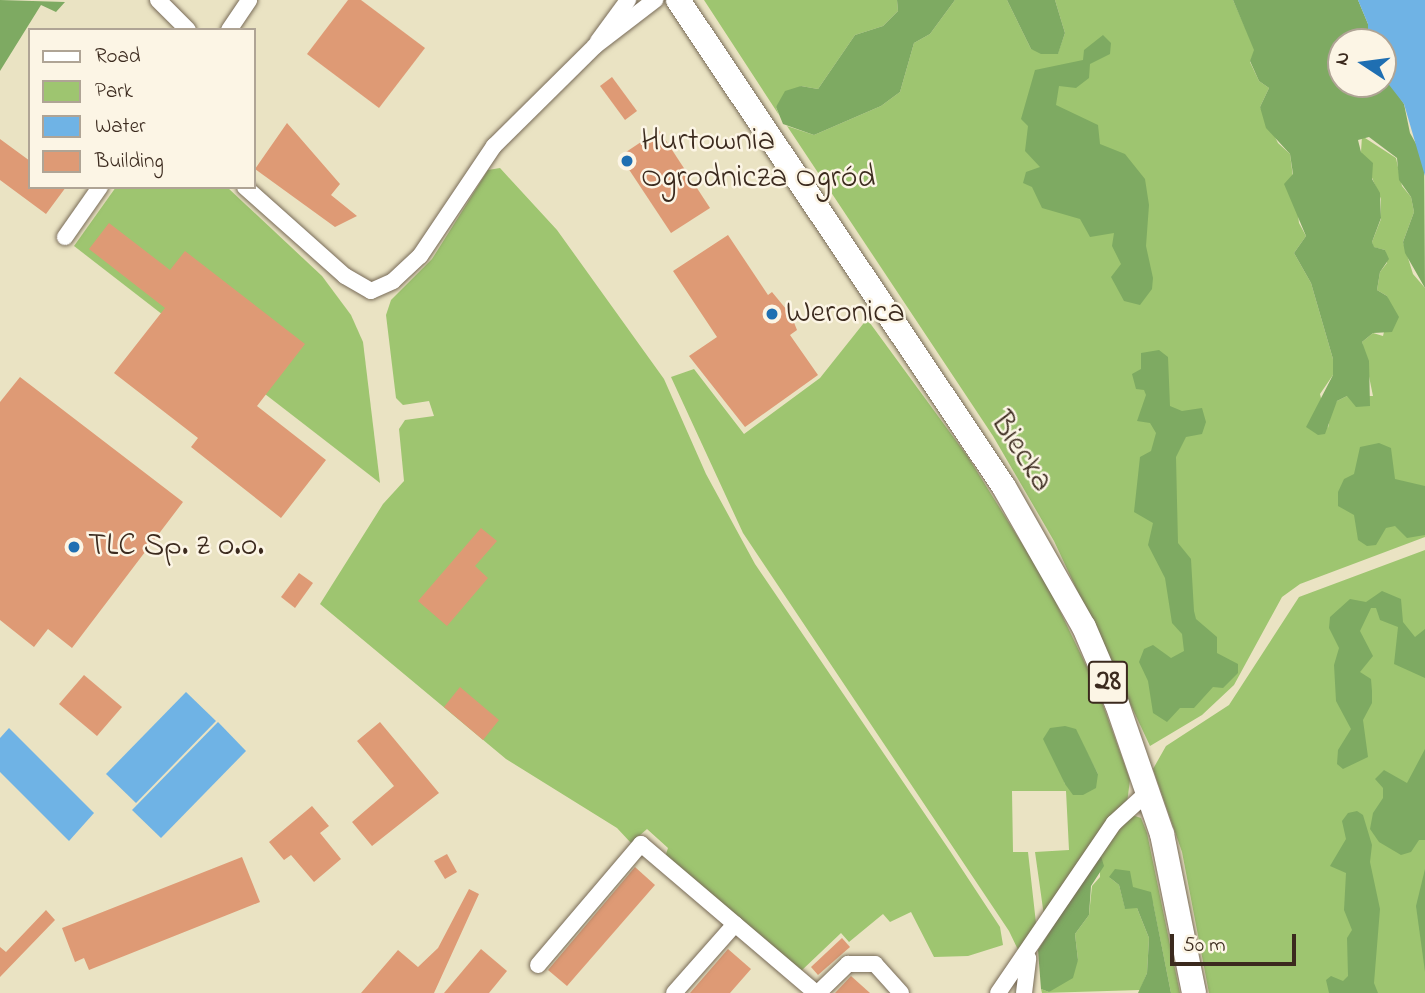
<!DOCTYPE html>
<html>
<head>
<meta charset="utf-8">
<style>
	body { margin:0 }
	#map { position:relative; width:1425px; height:993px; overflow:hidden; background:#eae3c3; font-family:"Indie Flower",sans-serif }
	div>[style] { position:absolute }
	.green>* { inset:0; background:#9ec570 }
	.forest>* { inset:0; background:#7eaa62 }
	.water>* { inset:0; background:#6fb3e5 }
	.building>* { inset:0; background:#de9a75 }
	.roads { filter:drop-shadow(0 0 2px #786b58) drop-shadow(0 0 2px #786b58) }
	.street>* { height:16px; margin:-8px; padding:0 8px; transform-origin:8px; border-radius:8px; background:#fff }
	.primary>* { height:24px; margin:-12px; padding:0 12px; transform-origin:12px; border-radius:12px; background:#fff }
	.dots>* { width:19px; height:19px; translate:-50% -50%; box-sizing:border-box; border:4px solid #fcf5e5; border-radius:50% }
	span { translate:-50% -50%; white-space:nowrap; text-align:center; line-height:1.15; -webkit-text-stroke:5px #fcf5e5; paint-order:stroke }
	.shield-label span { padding:2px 5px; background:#fcf5e5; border:2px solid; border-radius:5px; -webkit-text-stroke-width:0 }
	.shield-label { font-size:30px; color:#3b2a1e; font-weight:700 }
	.poi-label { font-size:32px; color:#3b2a1e }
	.left { translate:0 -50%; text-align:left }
	.street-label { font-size:32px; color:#3b2a1e }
	.legend { position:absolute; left:28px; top:28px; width:228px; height:161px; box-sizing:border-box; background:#fcf5e5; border:2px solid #afa495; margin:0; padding:9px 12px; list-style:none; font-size:21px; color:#3b2a1e }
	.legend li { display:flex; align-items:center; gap:14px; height:35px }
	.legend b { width:35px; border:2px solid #afa495 }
	.north { position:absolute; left:1327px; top:28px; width:70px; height:70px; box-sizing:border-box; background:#fcf5e5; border:2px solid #afa495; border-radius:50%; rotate:283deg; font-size:19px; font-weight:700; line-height:28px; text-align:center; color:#3b2a1e }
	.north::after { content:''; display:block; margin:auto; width:24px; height:32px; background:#1f6fb2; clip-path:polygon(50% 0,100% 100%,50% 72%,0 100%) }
	.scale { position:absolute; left:1170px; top:934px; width:126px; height:32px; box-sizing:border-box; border:4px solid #3b2a1e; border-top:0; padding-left:9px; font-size:21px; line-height:24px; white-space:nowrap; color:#3b2a1e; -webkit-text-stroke:5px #fcf5e5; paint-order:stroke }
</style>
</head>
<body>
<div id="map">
	<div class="green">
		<div style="clip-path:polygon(704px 0,897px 0,898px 11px,883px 26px,855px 35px,818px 89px,801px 86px,776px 107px,779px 115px)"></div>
		<div style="clip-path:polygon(955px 0,1007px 0,1031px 49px,1058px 53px,1065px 33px,1055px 0,1233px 0,1255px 50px,1250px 62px,1259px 81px,1269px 88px,1260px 107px,1278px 143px,1290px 154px,1299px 223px,1306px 236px,1294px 253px,1311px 283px,1333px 359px,1333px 375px,1320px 394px,1328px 428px,1332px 405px,1337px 401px,1347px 396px,1373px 396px,1362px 342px,1373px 333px,1383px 336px,1390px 307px,1387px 296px,1377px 290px,1380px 272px,1387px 263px,1385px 250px,1373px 247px,1372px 242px,1381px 219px,1381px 199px,1361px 152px,1362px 136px,1396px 158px,1402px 186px,1411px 197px,1414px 212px,1403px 242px,1413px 274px,1425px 288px,1425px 537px,1300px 584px,1282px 597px,1234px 685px,1202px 715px,1150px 746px,1054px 541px,993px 436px,787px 126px,814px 135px,881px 106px,900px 92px,914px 43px,930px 34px)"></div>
		<div style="clip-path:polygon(500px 168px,557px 230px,664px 379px,706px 474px,755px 564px,950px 851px,1000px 927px,1003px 945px,968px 956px,934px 957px,911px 912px,890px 922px,883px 914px,849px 942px,841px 933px,800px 972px,665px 857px,668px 848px,647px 829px,631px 843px,617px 828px,506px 759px,320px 604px,383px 504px,404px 481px,399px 429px,405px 420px,434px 416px,429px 401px,403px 405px,396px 398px,386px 315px,391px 300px,432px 259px,488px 170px)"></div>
		<div style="clip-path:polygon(116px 187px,227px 187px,322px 276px,351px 315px,363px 342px,380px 483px,74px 246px)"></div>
		<div style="clip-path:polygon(evenodd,867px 319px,968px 457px,1046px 582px,1097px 688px,1130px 780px,1127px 803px,1045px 923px,1035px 852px,1069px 850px,1066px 791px,1012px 791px,1013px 852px,1028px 852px,1037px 932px,1021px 956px,1009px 931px,743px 533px,671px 377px,694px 369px,744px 434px,820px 378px,867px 319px,1082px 743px,1098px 774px,1065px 784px,1057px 760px,1082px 743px)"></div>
		<div style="clip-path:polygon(1425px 550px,1425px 993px,1209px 993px,1182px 852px,1153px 769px,1166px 746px,1229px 705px,1299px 597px)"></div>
		<div style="clip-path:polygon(1132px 815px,1141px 818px,1147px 833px,1180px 993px,1171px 993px,1153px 903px,1109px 877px,1119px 885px,1125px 908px,1137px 908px,1149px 938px,1147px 973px,1140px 990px,1042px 993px,1041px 989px,1049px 992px,1078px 960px,1075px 934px,1089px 915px,1092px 886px,1100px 877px,1100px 853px)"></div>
	</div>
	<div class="forest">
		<div style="clip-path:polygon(0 0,65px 2px,56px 12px,41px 5px,0 71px)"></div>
		<div style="clip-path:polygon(897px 0,955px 0,930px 34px,914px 43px,900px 92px,881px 106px,814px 135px,783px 124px,776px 107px,785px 91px,801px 86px,818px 89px,855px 35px,883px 26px,898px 11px)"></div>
		<div style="clip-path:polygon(1007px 0,1055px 0,1065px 33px,1058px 54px,1041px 54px,1031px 49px)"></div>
		<div style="clip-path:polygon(1233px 0,1358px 0,1368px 24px,1368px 42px,1341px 42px,1341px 84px,1383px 84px,1383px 77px,1389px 81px,1404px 104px,1410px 133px,1424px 158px,1425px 288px,1405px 253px,1403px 242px,1414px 212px,1411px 197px,1399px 180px,1397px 158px,1369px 137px,1358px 140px,1361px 152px,1373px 163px,1372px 179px,1380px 193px,1381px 218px,1372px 242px,1374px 247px,1385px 250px,1389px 259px,1380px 272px,1377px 290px,1387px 296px,1399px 317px,1392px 332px,1373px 333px,1362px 342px,1369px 361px,1370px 406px,1356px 407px,1347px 396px,1337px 401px,1325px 434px,1318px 435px,1306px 427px,1333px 375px,1333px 359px,1311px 283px,1294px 253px,1306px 236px,1284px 184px,1293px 174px,1290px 154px,1266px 128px,1260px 107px,1269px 88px,1259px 81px,1250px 61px,1254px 50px)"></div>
		<div style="clip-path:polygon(1103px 35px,1111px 43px,1110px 54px,1090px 64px,1089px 78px,1076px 88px,1059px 86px,1056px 105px,1098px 125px,1100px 144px,1125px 154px,1145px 179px,1149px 205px,1146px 246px,1153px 278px,1152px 289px,1140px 305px,1124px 301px,1111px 277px,1121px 264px,1112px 246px,1114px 233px,1090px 237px,1080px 219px,1042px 208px,1032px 187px,1023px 183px,1026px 172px,1040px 167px,1025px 151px,1028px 126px,1021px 119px,1035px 70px,1083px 60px,1084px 50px)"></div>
		<div style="clip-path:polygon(1159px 350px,1168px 357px,1170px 406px,1182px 411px,1202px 408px,1206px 422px,1202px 434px,1186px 437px,1176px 457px,1178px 543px,1191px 559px,1194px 611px,1196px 619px,1217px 637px,1217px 653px,1238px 664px,1238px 673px,1223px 688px,1213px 687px,1194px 708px,1180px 708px,1167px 722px,1153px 713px,1148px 681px,1139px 662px,1144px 649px,1153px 645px,1171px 658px,1184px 651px,1182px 634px,1172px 623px,1165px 578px,1148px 545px,1153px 523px,1134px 512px,1140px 457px,1151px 451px,1156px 433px,1150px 423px,1137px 421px,1146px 395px,1144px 390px,1136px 389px,1132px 374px,1141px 369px,1141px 353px)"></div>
		<div style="clip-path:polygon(1379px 443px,1391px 448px,1395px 479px,1425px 486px,1425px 535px,1407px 538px,1395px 526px,1386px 528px,1376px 545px,1367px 546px,1358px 540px,1354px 515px,1338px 506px,1338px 492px,1344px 479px,1354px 474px,1360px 447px)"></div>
		<div style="clip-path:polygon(1382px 591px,1401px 599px,1403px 622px,1415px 637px,1425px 629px,1425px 678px,1394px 664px,1398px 627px,1380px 620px,1376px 608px,1371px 608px,1360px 631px,1373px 656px,1360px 672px,1371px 679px,1372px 691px,1372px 703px,1363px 720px,1368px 757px,1343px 769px,1337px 764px,1338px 750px,1351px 729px,1336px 701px,1334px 665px,1339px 648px,1329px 628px,1330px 617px,1350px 599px,1366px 602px)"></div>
		<div style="clip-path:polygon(1065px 726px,1076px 729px,1098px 774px,1096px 788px,1083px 795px,1073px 795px,1065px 784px,1043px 739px,1050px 728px)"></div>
		<div style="clip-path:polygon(1425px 749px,1425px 840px,1419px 840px,1411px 852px,1401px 855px,1379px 842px,1370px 829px,1373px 813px,1383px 798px,1383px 788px,1375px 779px,1384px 770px,1407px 783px)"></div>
		<div style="clip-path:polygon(1357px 811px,1363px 815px,1372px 845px,1370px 862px,1380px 909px,1374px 983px,1378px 993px,1329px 993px,1326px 980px,1331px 976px,1343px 981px,1348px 976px,1347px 938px,1352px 930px,1344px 910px,1346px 873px,1330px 866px,1346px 839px,1342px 821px,1348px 813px)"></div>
		<div style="clip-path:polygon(1100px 853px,1104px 866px,1091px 886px,1089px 915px,1075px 934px,1078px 960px,1073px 978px,1049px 992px,1041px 989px,1038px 950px)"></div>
		<div style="clip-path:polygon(1115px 869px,1130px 871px,1133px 887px,1151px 892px,1171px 993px,1138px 993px,1147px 973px,1149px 938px,1137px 908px,1125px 909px,1119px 885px,1109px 877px)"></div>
		<div style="clip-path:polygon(1425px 869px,1425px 972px,1416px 906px)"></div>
	</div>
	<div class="water">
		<div style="clip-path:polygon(1358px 0,1425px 0,1425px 176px,1404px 104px,1383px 77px,1383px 42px,1368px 42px,1368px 24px)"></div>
		<div style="clip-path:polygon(186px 692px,216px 721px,136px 803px,106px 774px)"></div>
		<div style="clip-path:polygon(218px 722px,246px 751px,161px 838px,132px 810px)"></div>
		<div style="clip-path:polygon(9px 728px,94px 813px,69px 841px,0 772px,0 738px)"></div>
	</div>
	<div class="building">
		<div style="clip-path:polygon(348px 0,361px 0,425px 48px,379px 108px,307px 54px)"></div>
		<div style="clip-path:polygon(612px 77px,637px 111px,625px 120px,600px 86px)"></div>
		<div style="clip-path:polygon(287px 123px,340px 184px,331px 195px,357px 216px,335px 227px,255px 169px)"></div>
		<div style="clip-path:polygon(659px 130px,710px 208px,671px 233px,620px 156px)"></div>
		<div style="clip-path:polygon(0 139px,30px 161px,30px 187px,66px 187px,46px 214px,0 180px)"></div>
		<div style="clip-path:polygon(109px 223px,170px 270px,185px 251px,305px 344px,257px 406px,326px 460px,281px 518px,191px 447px,198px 438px,114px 373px,165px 308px,89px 249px)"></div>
		<div style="clip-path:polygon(728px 235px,768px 295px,772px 292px,791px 315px,797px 330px,790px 335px,818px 375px,745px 427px,689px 356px,717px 337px,673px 271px)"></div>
		<div style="clip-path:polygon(20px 377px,183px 502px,72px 648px,48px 629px,34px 647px,0 620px,0 402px)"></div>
		<div style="clip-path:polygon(481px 528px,497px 541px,475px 566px,488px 578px,447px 626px,418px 601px)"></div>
		<div style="clip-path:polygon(299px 573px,313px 583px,295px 608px,281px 597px)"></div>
		<div style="clip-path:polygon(84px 675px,122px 707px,97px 736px,59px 704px)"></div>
		<div style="clip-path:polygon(460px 687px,499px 720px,483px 740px,444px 707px)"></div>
		<div style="clip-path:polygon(380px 722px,439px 793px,372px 846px,352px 822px,394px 786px,357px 741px)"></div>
		<div style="clip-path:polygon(312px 806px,329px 826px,320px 833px,341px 859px,314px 882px,291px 855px,284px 860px,269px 842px)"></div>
		<div style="clip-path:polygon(447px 854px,457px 872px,445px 879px,434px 861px)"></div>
		<div style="clip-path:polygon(242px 857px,260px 902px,89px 970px,84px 958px,75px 962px,62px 928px)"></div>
		<div style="clip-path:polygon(635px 867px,655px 885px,567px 986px,548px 970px)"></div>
		<div style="clip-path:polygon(469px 889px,479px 894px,434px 993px,361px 993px,398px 950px,418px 967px,438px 948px)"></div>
		<div style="clip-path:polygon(46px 910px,55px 920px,0 977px,0 947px,6px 952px)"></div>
		<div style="clip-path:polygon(842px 938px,850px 947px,818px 975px,811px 967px)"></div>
		<div style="clip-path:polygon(481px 949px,507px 971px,489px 993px,444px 993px)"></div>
		<div style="clip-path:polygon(728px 949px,751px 969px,730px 993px,690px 993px)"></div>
		<div style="clip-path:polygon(851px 976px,870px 993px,835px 993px)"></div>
	</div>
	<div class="roads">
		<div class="street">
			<div style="left:158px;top:0;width:42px;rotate:45deg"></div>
			<div style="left:229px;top:30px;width:36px;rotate:-56deg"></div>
			<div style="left:598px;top:41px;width:51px;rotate:-53.8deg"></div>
			<div style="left:245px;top:187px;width:134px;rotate:41.7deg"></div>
			<div style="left:345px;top:276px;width:30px;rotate:30deg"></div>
			<div style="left:371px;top:291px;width:24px;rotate:-24deg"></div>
			<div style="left:393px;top:281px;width:37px;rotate:-43deg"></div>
			<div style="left:420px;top:256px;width:133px;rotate:-56.1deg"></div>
			<div style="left:494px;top:146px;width:142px;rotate:-44.7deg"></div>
			<div style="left:595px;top:46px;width:76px;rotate:-37.5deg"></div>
			<div style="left:65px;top:237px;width:61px;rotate:-55deg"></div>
			<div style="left:538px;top:965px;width:159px;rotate:-49.6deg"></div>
			<div style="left:641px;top:844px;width:230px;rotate:40.4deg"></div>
			<div style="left:674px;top:993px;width:92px;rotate:-48.5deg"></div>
			<div style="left:818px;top:993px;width:42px;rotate:-44deg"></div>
			<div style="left:848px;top:964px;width:27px"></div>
			<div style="left:875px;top:964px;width:39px;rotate:48deg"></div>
			<div style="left:998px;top:993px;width:206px;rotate:-55.7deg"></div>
			<div style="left:1114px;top:823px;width:46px;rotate:-42.4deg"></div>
			<div style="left:1024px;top:993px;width:35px;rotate:-83deg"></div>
		</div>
		<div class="primary">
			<div style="left:678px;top:0;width:586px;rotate:56.2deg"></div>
			<div style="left:1004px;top:487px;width:161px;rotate:60.3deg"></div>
			<div style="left:1084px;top:627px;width:84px;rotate:66.8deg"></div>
			<div style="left:1117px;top:704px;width:138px;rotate:70.9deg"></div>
			<div style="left:1162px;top:834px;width:162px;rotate:78.6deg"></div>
		</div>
	</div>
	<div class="dots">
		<div style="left:627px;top:161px;background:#1f6fb2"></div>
		<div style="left:772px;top:314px;background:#1f6fb2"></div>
		<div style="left:74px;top:547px;background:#1f6fb2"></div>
	</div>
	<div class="shield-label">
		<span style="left:1108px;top:682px">28</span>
	</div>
	<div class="poi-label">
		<span class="left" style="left:641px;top:161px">Hurtownia<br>Ogrodnicza Ogród</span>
		<span class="left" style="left:786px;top:314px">Weronica</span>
		<span class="left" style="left:88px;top:547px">TLC Sp. z o.o.</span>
	</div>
	<div class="street-label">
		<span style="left:1020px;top:453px;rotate:57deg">Biecka</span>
	</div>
	<ul class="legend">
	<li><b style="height:9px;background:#fff"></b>Road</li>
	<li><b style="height:19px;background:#9ec570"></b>Park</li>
	<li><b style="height:19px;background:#6fb3e5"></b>Water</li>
	<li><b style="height:19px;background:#de9a75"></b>Building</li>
	</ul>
	<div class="north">N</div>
	<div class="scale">50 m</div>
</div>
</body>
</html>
